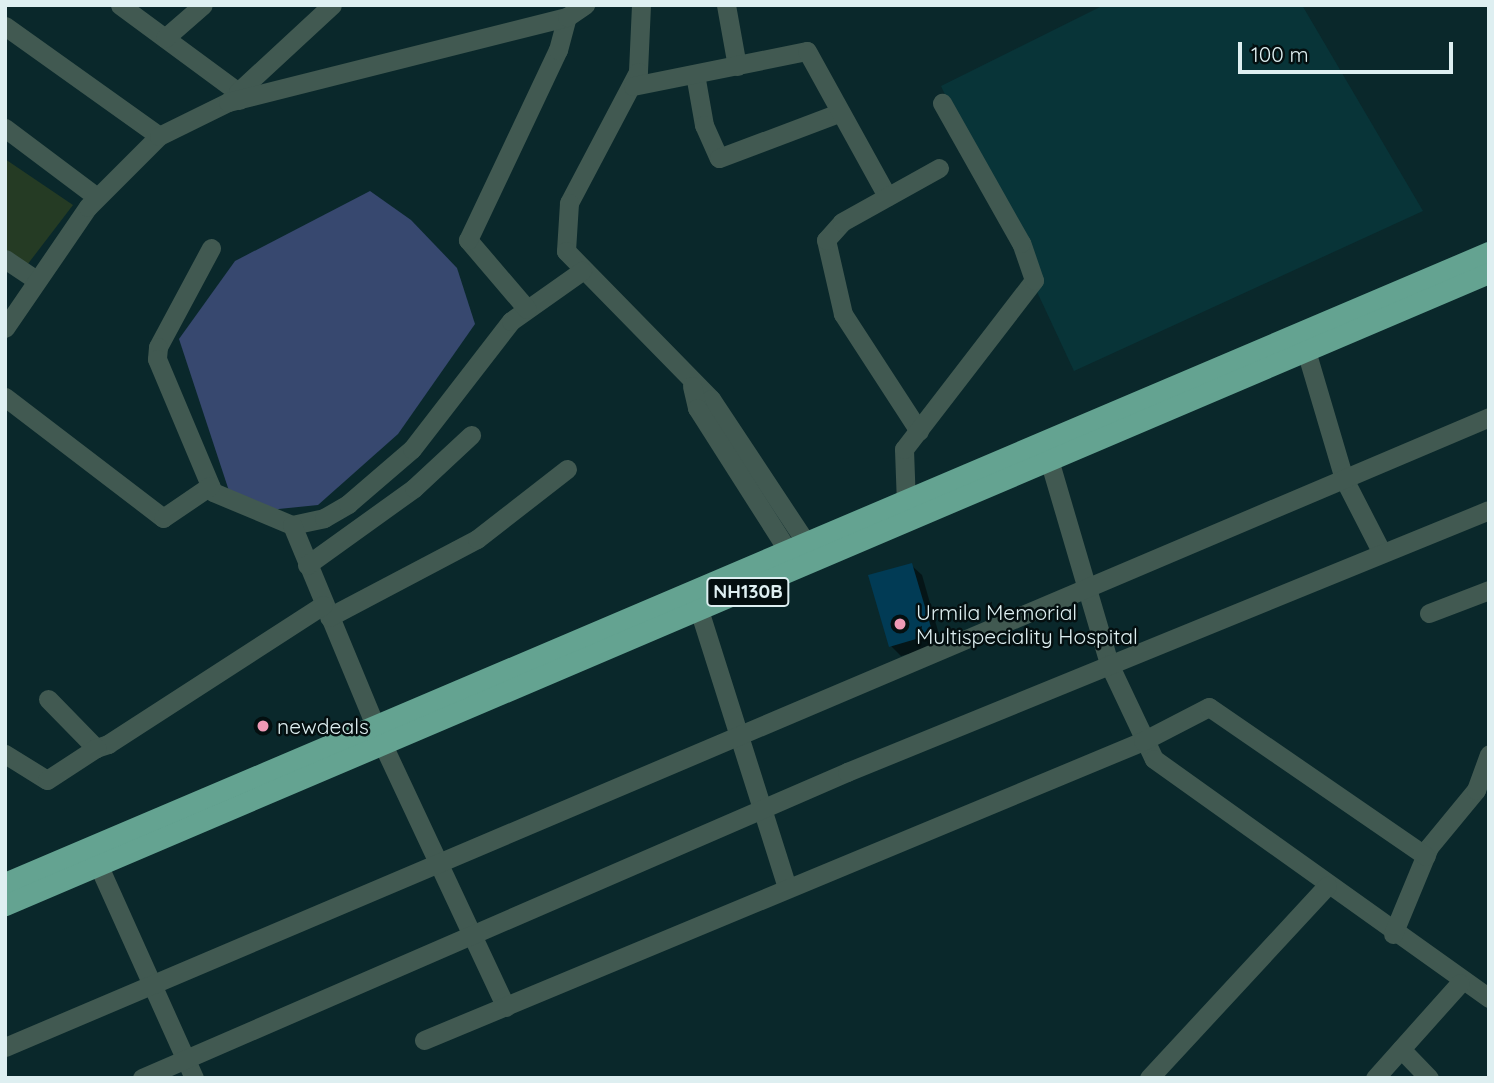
<!DOCTYPE html>
<html>
<head>
<meta charset="utf-8">
<style>
	body { margin:0 }
	#map { position:relative; width:1494px; height:1083px; overflow:hidden; background:#0a282b; font-family:Quicksand,sans-serif }
	div>[style] { position:absolute }
	.built>* { inset:0; background:#083438 }
	.green>* { inset:0; background:#253b24 }
	.water>* { inset:0; background:#37486f }
	.shadow>* { inset:0; background:#0007 }
	.building>* { inset:0; background:#013b55 }
	.minor>* { height:19px; margin:-9.5px; padding:0 9.5px; transform-origin:9.5px; border-radius:9.5px; background:#415951 }
	.highway>* { height:21px; margin:-10.5px; padding:0 10.5px; transform-origin:10.5px; border-radius:10.5px; background:#64a391 }
	.dots>* { width:19px; height:19px; translate:-50% -50%; box-sizing:border-box; border:4px solid #040f10; border-radius:50% }
	span { translate:-50% -50%; white-space:nowrap; text-align:center; line-height:1.15; -webkit-text-stroke:5px #040f10; paint-order:stroke }
	.shield-label span { padding:2px 5px; background:#040f10; border:2px solid; border-radius:5px; -webkit-text-stroke-width:0 }
	.shield-label { font-size:19px; color:#deeff1; font-weight:700 }
	.poi-label { font-size:21px; color:#deeff1 }
	.left { translate:0 -50%; text-align:left }
	.frame { position:absolute; inset:0; border:7px solid #deeff1; pointer-events:none }
	.scale { position:absolute; left:1238px; top:42px; width:215px; height:32px; box-sizing:border-box; border:4px solid #deeff1; border-top:0; padding-left:9px; font-size:21px; line-height:24px; white-space:nowrap; color:#deeff1; -webkit-text-stroke:5px #040f10; paint-order:stroke }
</style>
</head>
<body>
<div id="map">
	<div class="built">
		<div style="clip-path:polygon(1104px 5px,1302px 5px,1423px 211px,1074px 371px,941px 86px)"></div>
	</div>
	<div class="green">
		<div style="clip-path:polygon(5px 159px,73px 205px,24px 269px,5px 255px)"></div>
	</div>
	<div class="water">
		<div style="clip-path:polygon(370px 191px,411px 220px,457px 268px,475px 324px,398px 434px,318px 505px,259px 511px,231px 497px,179px 339px,235px 261px)"></div>
	</div>
	<div class="shadow">
		<div style="clip-path:polygon(911px 565px,922px 575px,942px 645px,901px 656px,891px 646px)"></div>
	</div>
	<div class="building">
		<div style="clip-path:polygon(912px 563px,933px 634px,889px 647px,868px 575px)"></div>
	</div>
	<div class="minor">
		<div style="left:120px;top:5px;width:147px;rotate:36.4deg"></div>
		<div style="left:238px;top:92px;width:8px;rotate:83deg"></div>
		<div style="left:641px;top:5px;width:67px;rotate:92.6deg"></div>
		<div style="left:638px;top:72px;width:148px;rotate:117.8deg"></div>
		<div style="left:569px;top:203px;width:48px;rotate:93.6deg"></div>
		<div style="left:566px;top:251px;width:207px;rotate:45.6deg"></div>
		<div style="left:711px;top:399px;width:188px;rotate:56.5deg"></div>
		<div style="left:726px;top:5px;width:62px;rotate:79.8deg"></div>
		<div style="left:5px;top:26px;width:189px;rotate:35.5deg"></div>
		<div style="left:165px;top:38px;width:50px;rotate:-41deg"></div>
		<div style="left:695px;top:74px;width:52px;rotate:80deg"></div>
		<div style="left:704px;top:125px;width:36px;rotate:66deg"></div>
		<div style="left:719px;top:158px;width:128px;rotate:-20.6deg"></div>
		<div style="left:633px;top:86px;width:177px;rotate:-11.4deg"></div>
		<div style="left:807px;top:51px;width:166px;rotate:61.1deg"></div>
		<div style="left:238px;top:92px;width:128px;rotate:-42.8deg"></div>
		<div style="left:5px;top:128px;width:115px;rotate:36.9deg"></div>
		<div style="left:211px;top:248px;width:112px;rotate:118.2deg"></div>
		<div style="left:158px;top:347px;width:12px;rotate:95deg"></div>
		<div style="left:157px;top:359px;width:144px;rotate:67.2deg"></div>
		<div style="left:213px;top:492px;width:86px;rotate:22.7deg"></div>
		<div style="left:292px;top:525px;width:33px;rotate:-12deg"></div>
		<div style="left:324px;top:518px;width:28px;rotate:-30deg"></div>
		<div style="left:348px;top:504px;width:84px;rotate:-40.7deg"></div>
		<div style="left:412px;top:449px;width:162px;rotate:-52.3deg"></div>
		<div style="left:511px;top:321px;width:87px;rotate:-35.2deg"></div>
		<div style="left:5px;top:259px;width:37px;rotate:34deg"></div>
		<div style="left:527px;top:309px;width:91px;rotate:-130.5deg"></div>
		<div style="left:468px;top:240px;width:210px;rotate:-64.7deg"></div>
		<div style="left:558px;top:50px;width:34px;rotate:-75deg"></div>
		<div style="left:5px;top:328px;width:147px;rotate:-55.6deg"></div>
		<div style="left:88px;top:207px;width:100px;rotate:-45deg"></div>
		<div style="left:159px;top:136px;width:77px;rotate:-26.2deg"></div>
		<div style="left:228px;top:102px;width:349px;rotate:-14.1deg"></div>
		<div style="left:567px;top:17px;width:22px;rotate:-34deg"></div>
		<div style="left:1307px;top:354px;width:130px;rotate:73.5deg"></div>
		<div style="left:1344px;top:479px;width:83px;rotate:62.8deg"></div>
		<div style="left:692px;top:386px;width:23px;rotate:77deg"></div>
		<div style="left:697px;top:408px;width:183px;rotate:57.5deg"></div>
		<div style="left:5px;top:397px;width:199px;rotate:37.4deg"></div>
		<div style="left:163px;top:518px;width:57px;rotate:-34.2deg"></div>
		<div style="left:919px;top:431px;width:140px;rotate:-123deg"></div>
		<div style="left:843px;top:314px;width:76px;rotate:-102.9deg"></div>
		<div style="left:826px;top:240px;width:24px;rotate:-48deg"></div>
		<div style="left:842px;top:222px;width:111px;rotate:-29.1deg"></div>
		<div style="left:1050px;top:463px;width:209px;rotate:73.6deg"></div>
		<div style="left:1109px;top:664px;width:105px;rotate:64.7deg"></div>
		<div style="left:1154px;top:759px;width:412px;rotate:35.5deg"></div>
		<div style="left:906px;top:504px;width:55px;rotate:-92.1deg"></div>
		<div style="left:904px;top:449px;width:213px;rotate:-52.4deg"></div>
		<div style="left:1034px;top:280px;width:39px;rotate:-109deg"></div>
		<div style="left:1021px;top:243px;width:161px;rotate:-119.4deg"></div>
		<div style="left:292px;top:525px;width:240px;rotate:67.5deg"></div>
		<div style="left:384px;top:747px;width:287px;rotate:64.9deg"></div>
		<div style="left:307px;top:565px;width:132px;rotate:-35.7deg"></div>
		<div style="left:414px;top:488px;width:78px;rotate:-42.9deg"></div>
		<div style="left:700px;top:613px;width:288px;rotate:72.4deg"></div>
		<div style="left:1429px;top:613px;width:64px;rotate:-21deg"></div>
		<div style="left:329px;top:617px;width:167px;rotate:-27.8deg"></div>
		<div style="left:477px;top:539px;width:114px;rotate:-37.9deg"></div>
		<div style="left:48px;top:699px;width:69px;rotate:45.6deg"></div>
		<div style="left:96px;top:748px;width:13px;rotate:-18deg"></div>
		<div style="left:108px;top:744px;width:256px;rotate:-32.9deg"></div>
		<div style="left:5px;top:754px;width:49px;rotate:31.8deg"></div>
		<div style="left:47px;top:780px;width:59px;rotate:-33.1deg"></div>
		<div style="left:92px;top:851px;width:249px;rotate:65.8deg"></div>
		<div style="left:1393px;top:934px;width:94px;rotate:-67.5deg"></div>
		<div style="left:1429px;top:847px;width:74px;rotate:-50.5deg"></div>
		<div style="left:1476px;top:790px;width:38px;rotate:-70deg"></div>
		<div style="left:424px;top:1040px;width:779px;rotate:-22.58deg"></div>
		<div style="left:1143px;top:741px;width:74px;rotate:-27.3deg"></div>
		<div style="left:1209px;top:707px;width:263px;rotate:34.5deg"></div>
		<div style="left:5px;top:1047px;width:1612px;rotate:-23deg"></div>
		<div style="left:1401px;top:1049px;width:40px;rotate:46deg"></div>
		<div style="left:142px;top:1078px;width:769px;rotate:-23.46deg"></div>
		<div style="left:847px;top:772px;width:693px;rotate:-22.2deg"></div>
		<div style="left:1149px;top:1078px;width:262px;rotate:-47.2deg"></div>
		<div style="left:1375px;top:1078px;width:127px;rotate:-48.2deg"></div>
	</div>
	<div class="highway">
		<div style="left:5px;top:883px;width:1613px;rotate:-23.04deg"></div>
		<div style="left:5px;top:905px;width:1613px;rotate:-23.07deg"></div>
	</div>
	<div class="dots">
		<div style="left:900px;top:624px;background:#f09ab6"></div>
		<div style="left:263px;top:726px;background:#f09ab6"></div>
	</div>
	<div class="shield-label">
		<span style="left:748px;top:592px">NH130B</span>
	</div>
	<div class="poi-label">
		<span class="left" style="left:916px;top:624px">Urmila Memorial<br>Multispeciality Hospital</span>
		<span class="left" style="left:277px;top:726px">newdeals</span>
	</div>
	<div class="frame"></div>
	<div class="scale">100 m</div>
</div>
</body>
</html>
